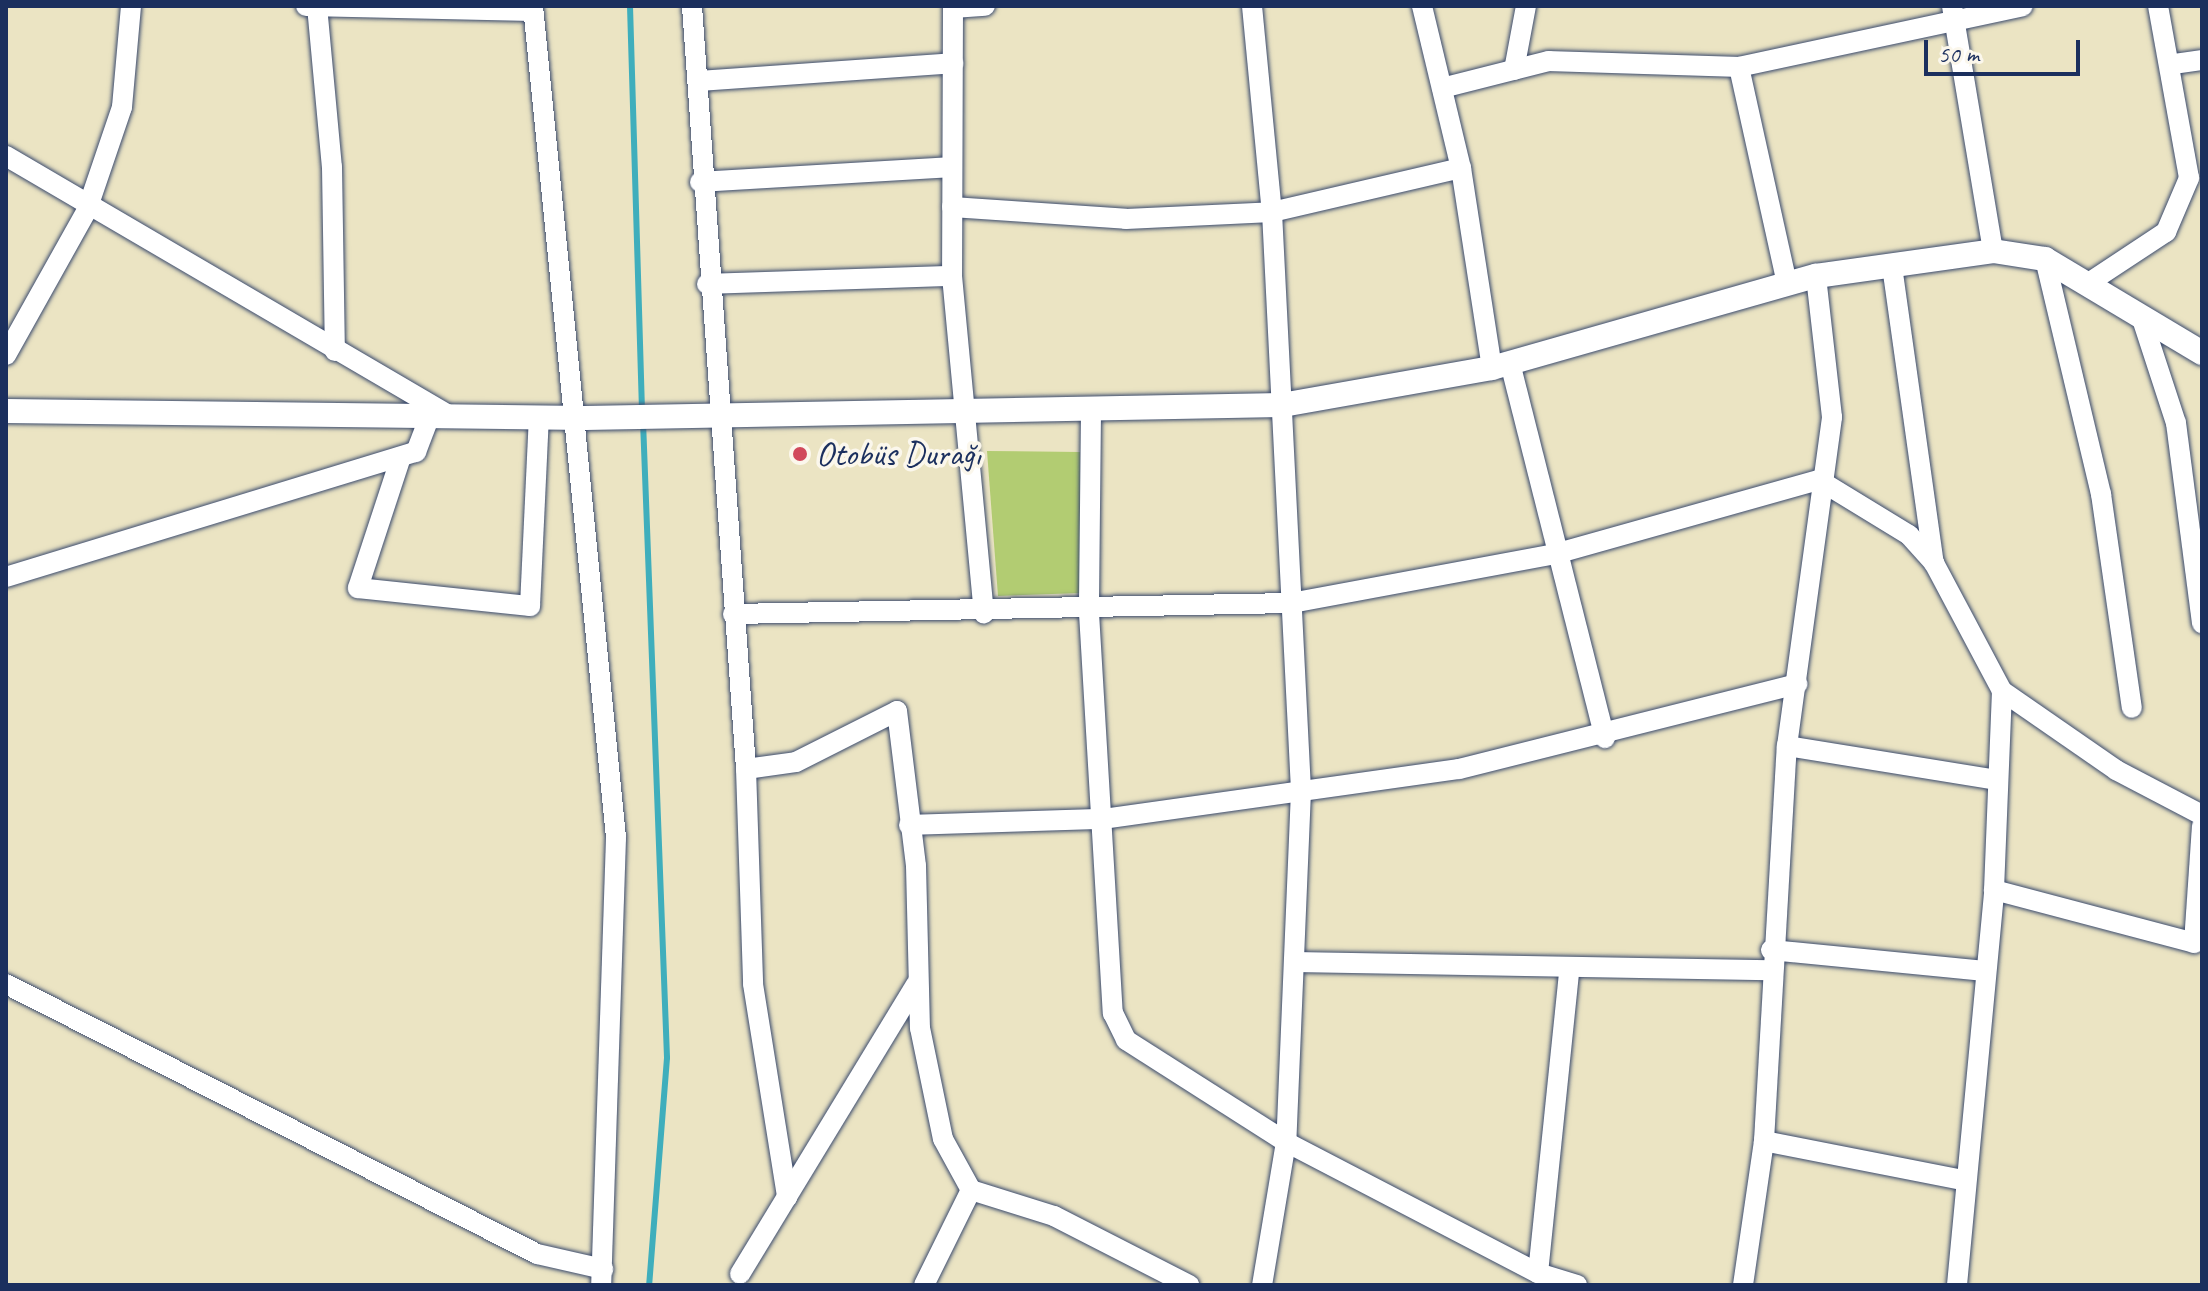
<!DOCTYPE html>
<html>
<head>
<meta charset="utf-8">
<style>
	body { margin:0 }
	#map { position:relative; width:2208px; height:1291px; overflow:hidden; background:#ebe4c3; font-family:Caveat,sans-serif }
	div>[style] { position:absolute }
	.green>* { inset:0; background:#b2cc72 }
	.stream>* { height:6px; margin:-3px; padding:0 3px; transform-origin:3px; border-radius:3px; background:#3faebc }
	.roads { filter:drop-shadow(0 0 2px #3a4a6d) drop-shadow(0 0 2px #3a4a6d) }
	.minor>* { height:20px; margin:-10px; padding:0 10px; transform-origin:10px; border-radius:10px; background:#fff }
	.tertiary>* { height:24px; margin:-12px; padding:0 12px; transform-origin:12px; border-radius:12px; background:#fff }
	.dots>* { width:22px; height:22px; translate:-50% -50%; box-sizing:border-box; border:4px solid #fbf7ec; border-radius:50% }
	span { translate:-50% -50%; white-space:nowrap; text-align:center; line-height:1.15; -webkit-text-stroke:7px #fbf7ec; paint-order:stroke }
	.poi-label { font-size:34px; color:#1b2f5e }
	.left { translate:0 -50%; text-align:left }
	.frame { position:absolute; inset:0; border:8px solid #1b2f5e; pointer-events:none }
	.scale { position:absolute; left:1924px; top:40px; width:156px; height:36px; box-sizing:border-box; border:4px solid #1b2f5e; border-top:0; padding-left:10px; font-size:24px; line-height:28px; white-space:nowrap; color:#1b2f5e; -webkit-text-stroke:6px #fbf7ec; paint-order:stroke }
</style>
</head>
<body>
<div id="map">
	<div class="green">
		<div style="clip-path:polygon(987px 451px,1080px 452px,1081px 593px,998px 596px)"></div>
	</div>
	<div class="stream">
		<div style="left:630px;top:6px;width:404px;rotate:88.3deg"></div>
		<div style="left:643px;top:421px;width:637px;rotate:87.84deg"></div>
		<div style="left:667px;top:1058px;width:228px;rotate:94.5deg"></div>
	</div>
	<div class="roads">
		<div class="minor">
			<div style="left:306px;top:6px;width:227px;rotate:1.3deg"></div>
			<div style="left:317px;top:6px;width:162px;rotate:84.7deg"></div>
			<div style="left:332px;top:167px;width:184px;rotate:89.1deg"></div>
			<div style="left:533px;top:6px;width:836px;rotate:84.3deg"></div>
			<div style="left:616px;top:838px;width:447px;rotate:91.9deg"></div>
			<div style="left:692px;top:6px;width:765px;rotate:85.95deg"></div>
			<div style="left:746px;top:769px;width:215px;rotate:88.1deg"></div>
			<div style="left:753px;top:984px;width:216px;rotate:80.9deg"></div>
			<div style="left:953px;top:6px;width:270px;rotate:90.2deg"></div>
			<div style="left:952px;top:276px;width:339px;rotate:84.6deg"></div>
			<div style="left:1252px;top:6px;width:207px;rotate:84.5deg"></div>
			<div style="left:1272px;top:212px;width:580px;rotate:87.13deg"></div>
			<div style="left:1301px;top:791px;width:351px;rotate:92.4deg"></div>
			<div style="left:1286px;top:1142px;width:145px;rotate:99.5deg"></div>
			<div style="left:1422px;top:6px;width:167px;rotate:76.5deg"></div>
			<div style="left:1461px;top:168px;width:202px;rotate:81.2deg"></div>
			<div style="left:1952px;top:6px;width:248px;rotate:80.5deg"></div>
			<div style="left:953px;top:8px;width:32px;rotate:-4deg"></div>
			<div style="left:2174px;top:64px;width:28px;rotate:-8deg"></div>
			<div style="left:1739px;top:67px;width:222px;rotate:77.5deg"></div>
			<div style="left:1514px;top:70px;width:65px;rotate:-79.4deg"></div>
			<div style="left:698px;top:81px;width:256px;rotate:-4deg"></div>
			<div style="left:1442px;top:88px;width:110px;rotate:-14.2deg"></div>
			<div style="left:1549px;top:61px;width:190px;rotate:1.8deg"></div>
			<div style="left:1739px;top:67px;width:290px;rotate:-12.1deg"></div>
			<div style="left:6px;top:156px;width:515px;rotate:30.35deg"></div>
			<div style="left:700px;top:182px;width:252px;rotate:-3.4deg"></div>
			<div style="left:952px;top:207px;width:174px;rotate:3.9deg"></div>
			<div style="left:1126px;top:219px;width:146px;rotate:-2.7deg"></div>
			<div style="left:1272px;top:212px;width:194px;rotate:-13.1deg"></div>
			<div style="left:2045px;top:259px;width:242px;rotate:76.6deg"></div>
			<div style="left:2101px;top:494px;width:216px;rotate:81.8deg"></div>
			<div style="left:1892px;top:266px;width:300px;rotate:82deg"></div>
			<div style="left:707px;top:284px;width:245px;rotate:-1.9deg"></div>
			<div style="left:2087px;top:284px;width:95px;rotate:-33.4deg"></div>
			<div style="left:2166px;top:232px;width:59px;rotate:-66.9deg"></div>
			<div style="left:2189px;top:178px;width:175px;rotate:-100.2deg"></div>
			<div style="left:2141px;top:316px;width:113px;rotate:71.9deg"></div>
			<div style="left:2176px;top:423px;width:202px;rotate:82.6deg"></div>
			<div style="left:6px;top:355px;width:166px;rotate:-60.8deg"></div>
			<div style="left:87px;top:210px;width:109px;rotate:-71.2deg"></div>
			<div style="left:122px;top:107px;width:101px;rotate:-84.9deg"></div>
			<div style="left:1510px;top:363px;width:387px;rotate:75.8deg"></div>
			<div style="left:1091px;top:412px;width:201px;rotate:90.6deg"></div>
			<div style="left:1089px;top:613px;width:401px;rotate:86.6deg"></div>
			<div style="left:1113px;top:1013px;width:30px;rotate:64deg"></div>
			<div style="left:1126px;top:1040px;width:190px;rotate:32.5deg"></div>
			<div style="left:1286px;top:1142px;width:284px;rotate:27.5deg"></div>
			<div style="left:1538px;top:1273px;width:41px;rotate:17.1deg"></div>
			<div style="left:401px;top:457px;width:138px;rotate:108.2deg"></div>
			<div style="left:358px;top:588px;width:173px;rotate:6deg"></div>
			<div style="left:530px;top:606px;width:189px;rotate:-87.3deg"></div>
			<div style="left:6px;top:577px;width:429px;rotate:-17deg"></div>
			<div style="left:416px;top:452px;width:39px;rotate:-69deg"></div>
			<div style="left:733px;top:614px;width:558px;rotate:-1.13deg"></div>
			<div style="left:1291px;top:603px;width:269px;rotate:-10.5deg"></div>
			<div style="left:1555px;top:554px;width:274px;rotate:-15.7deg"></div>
			<div style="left:1819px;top:480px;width:105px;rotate:31.4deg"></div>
			<div style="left:1909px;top:535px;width:38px;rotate:48deg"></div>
			<div style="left:1934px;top:563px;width:145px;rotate:62deg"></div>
			<div style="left:2002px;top:691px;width:139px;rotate:34.7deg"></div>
			<div style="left:2116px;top:770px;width:97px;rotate:27.6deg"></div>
			<div style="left:1787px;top:746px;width:213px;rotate:9.2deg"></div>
			<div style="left:746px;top:769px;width:50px;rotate:-8deg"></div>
			<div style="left:796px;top:762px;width:113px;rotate:-26.8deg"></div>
			<div style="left:897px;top:711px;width:156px;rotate:83deg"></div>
			<div style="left:916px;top:866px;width:162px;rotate:88.6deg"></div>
			<div style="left:920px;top:1028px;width:113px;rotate:78.3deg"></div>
			<div style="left:943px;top:1139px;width:58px;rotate:61.2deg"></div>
			<div style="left:971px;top:1190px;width:106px;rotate:116.3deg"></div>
			<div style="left:909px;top:825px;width:194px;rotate:-1.8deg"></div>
			<div style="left:1103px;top:819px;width:359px;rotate:-8deg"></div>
			<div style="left:1459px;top:769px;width:349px;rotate:-14.1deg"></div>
			<div style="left:1994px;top:890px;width:207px;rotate:14.8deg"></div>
			<div style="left:2194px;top:943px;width:117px;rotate:-86.1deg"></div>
			<div style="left:1771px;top:950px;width:215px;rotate:5.6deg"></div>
			<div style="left:1294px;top:962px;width:476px;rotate:1deg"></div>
			<div style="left:6px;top:984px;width:596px;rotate:26.95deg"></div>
			<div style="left:537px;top:1254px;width:68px;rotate:12.8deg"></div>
			<div style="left:1764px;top:1141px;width:202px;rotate:11.1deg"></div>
			<div style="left:971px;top:1190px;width:87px;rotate:17.4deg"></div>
			<div style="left:1054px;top:1216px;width:152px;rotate:27.1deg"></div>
			<div style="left:1538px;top:1273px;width:304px;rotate:-84.1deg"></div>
			<div style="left:740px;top:1274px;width:339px;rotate:-58.7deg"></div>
			<div style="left:1743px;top:1285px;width:146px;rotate:-81.7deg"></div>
			<div style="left:1764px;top:1141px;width:396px;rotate:-86.7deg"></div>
			<div style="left:1787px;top:746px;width:332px;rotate:-82.2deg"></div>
			<div style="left:1832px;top:417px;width:142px;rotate:-96.5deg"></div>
			<div style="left:1957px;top:1285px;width:397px;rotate:-84.6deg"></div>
			<div style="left:1994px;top:890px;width:199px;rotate:-87.7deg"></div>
		</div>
		<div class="tertiary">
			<div style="left:6px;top:411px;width:579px;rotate:0.69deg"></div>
			<div style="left:585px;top:418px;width:697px;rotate:-1.07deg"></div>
			<div style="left:1282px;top:405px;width:213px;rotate:-10deg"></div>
			<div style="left:1492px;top:368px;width:337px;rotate:-15.9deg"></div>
			<div style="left:1816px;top:276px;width:179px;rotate:-8deg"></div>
			<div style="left:1993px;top:251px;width:53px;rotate:8.7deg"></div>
			<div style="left:2045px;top:259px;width:183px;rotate:30.9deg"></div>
		</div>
	</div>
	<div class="dots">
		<div style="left:800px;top:454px;background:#d1495b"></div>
	</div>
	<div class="poi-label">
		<span class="left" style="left:816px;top:454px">Otobüs Durağı</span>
	</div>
	<div class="frame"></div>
	<div class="scale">50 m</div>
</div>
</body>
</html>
